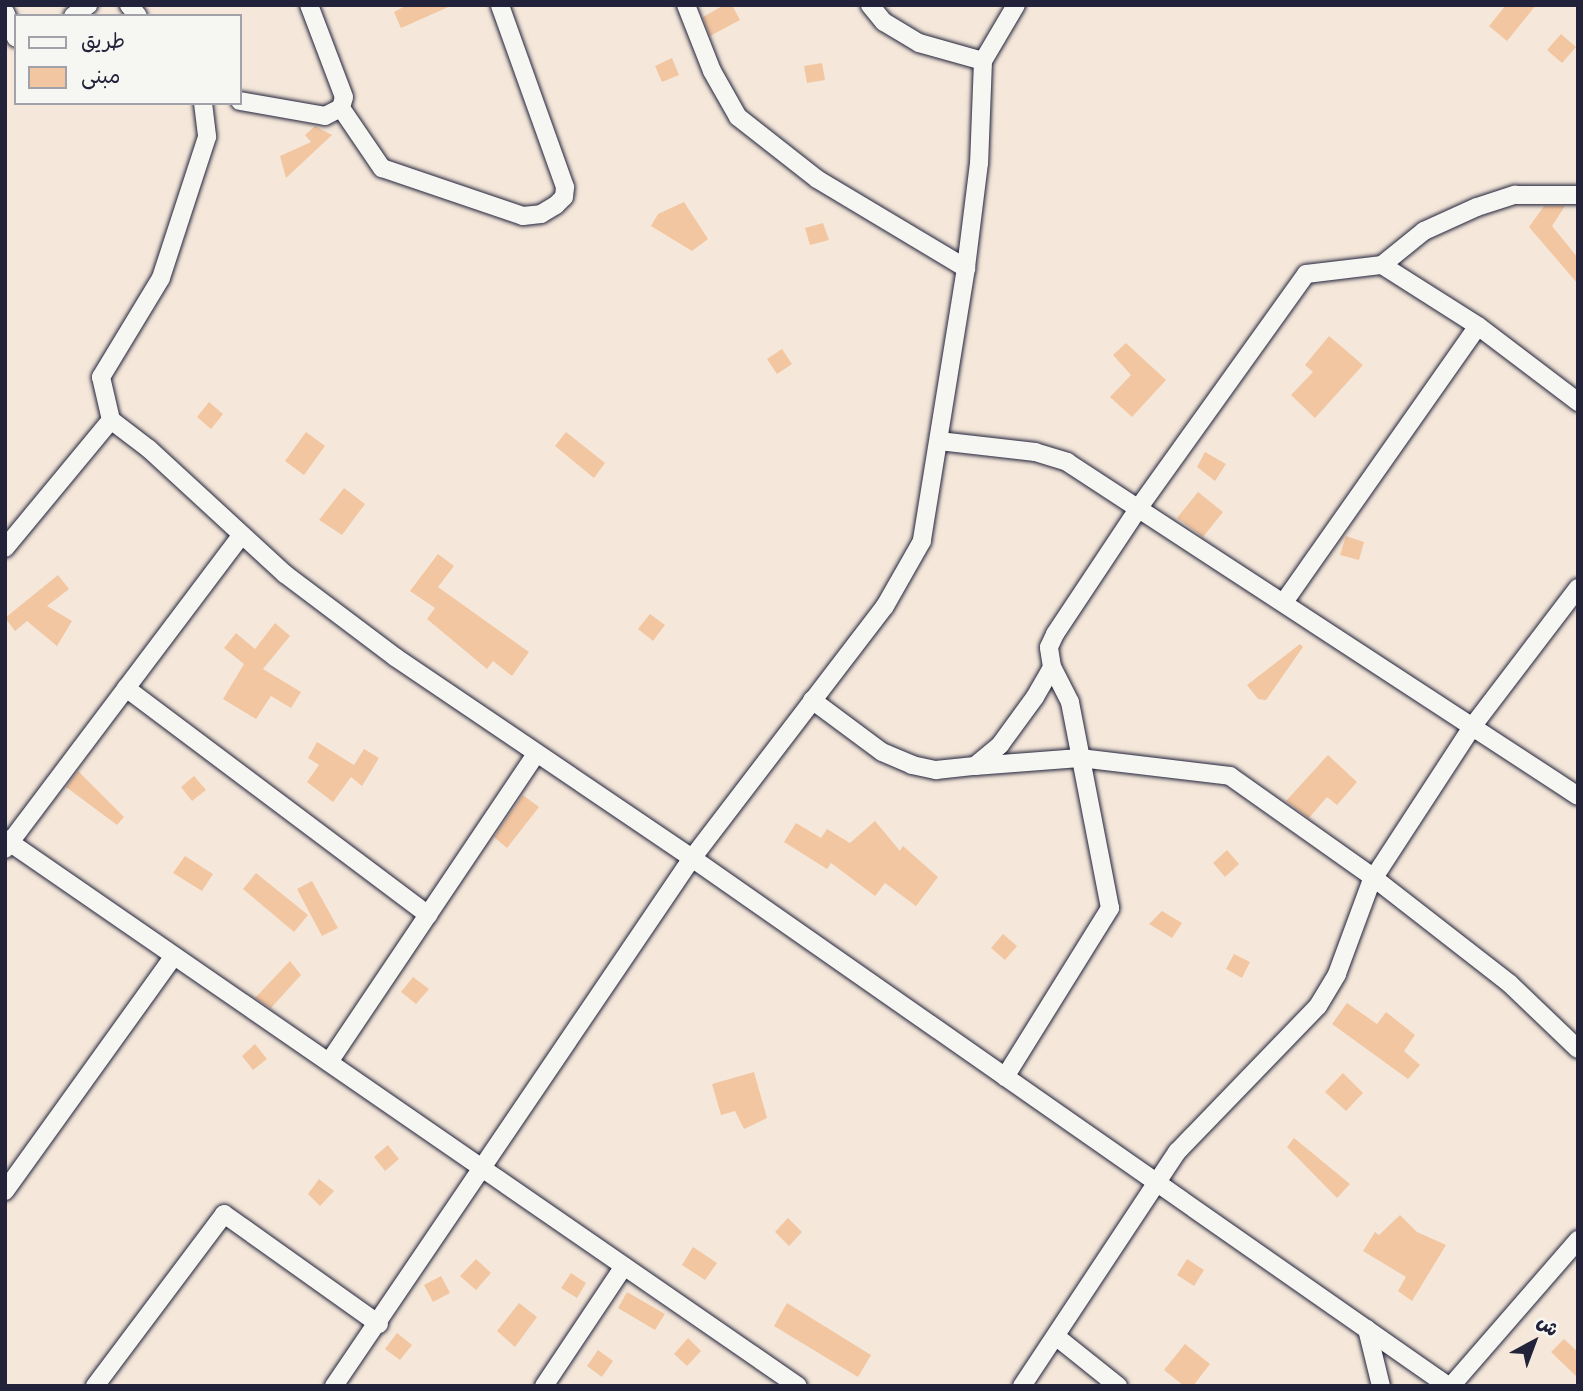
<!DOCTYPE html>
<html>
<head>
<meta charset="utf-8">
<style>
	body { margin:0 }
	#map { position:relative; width:1583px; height:1391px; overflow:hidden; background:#f5e8da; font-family:"Shantell Sans","Playpen Sans Arabic",sans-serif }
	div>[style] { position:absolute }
	.building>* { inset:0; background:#f2c6a1 }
	.roads { filter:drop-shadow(0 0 2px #22223b) drop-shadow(0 0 2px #22223b) }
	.minor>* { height:18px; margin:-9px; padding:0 9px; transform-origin:9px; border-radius:9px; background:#f6f6f2 }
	span { translate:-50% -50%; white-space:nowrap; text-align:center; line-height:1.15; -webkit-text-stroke:5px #f6f6f2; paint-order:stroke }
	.frame { position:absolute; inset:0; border:7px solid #22223b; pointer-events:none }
	.legend { position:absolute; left:14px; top:14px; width:228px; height:91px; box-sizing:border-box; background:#f6f6f2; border:2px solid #a1a1a9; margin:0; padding:9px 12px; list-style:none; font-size:21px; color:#22223b }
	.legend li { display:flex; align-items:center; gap:14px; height:35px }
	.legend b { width:35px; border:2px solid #a1a1a9 }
	.north { position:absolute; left:1499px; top:1307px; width:70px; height:70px; -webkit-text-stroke:5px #f6f6f2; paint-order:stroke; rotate:41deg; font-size:19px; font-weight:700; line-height:28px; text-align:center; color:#22223b }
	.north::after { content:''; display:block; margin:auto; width:24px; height:32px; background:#22223b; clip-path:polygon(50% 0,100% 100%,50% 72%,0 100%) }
</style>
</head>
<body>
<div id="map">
	<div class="building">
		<div style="clip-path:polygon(407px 5px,453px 5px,401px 28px,394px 12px)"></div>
		<div style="clip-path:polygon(724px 5px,732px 5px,740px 20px,710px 36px,703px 17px)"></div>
		<div style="clip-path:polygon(1506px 5px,1536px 5px,1507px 41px,1489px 26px)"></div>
		<div style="clip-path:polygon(1561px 34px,1576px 47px,1562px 63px,1547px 50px)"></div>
		<div style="clip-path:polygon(672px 58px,679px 75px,662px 82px,655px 66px)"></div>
		<div style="clip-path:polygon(822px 63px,825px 80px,807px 83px,804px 66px)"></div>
		<div style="clip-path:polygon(315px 126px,332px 135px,286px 178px,280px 156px,311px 142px,305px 135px)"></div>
		<div style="clip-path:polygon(684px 202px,708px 239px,692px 251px,651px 226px,658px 214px)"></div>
		<div style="clip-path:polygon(1544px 206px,1565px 206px,1552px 226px,1578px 258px,1578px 284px,1529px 227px)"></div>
		<div style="clip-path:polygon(823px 223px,829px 240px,810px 245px,805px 228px)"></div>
		<div style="clip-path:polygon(1329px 336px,1363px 365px,1315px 418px,1291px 395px,1313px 372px,1305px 365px)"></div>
		<div style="clip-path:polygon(1126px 343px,1166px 380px,1132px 417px,1110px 397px,1131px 375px,1113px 355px)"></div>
		<div style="clip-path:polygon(782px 349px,792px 364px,777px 374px,767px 359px)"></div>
		<div style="clip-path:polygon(209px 402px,223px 414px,211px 429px,197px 417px)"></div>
		<div style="clip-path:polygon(306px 432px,325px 446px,304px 475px,285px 461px)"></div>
		<div style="clip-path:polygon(566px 432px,605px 463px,594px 478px,555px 446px)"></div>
		<div style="clip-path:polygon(1205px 452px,1226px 464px,1215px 481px,1197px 467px)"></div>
		<div style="clip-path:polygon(344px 488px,365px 504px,342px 535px,319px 520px)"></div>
		<div style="clip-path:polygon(1198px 492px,1223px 512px,1203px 537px,1177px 518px)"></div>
		<div style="clip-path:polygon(1346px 536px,1364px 542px,1359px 560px,1340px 555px)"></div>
		<div style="clip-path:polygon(438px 554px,454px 566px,438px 587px,529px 652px,512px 676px,493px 661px,487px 669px,427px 619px,435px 608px,410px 591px)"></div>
		<div style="clip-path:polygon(58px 575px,69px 589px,47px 606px,72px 621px,57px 646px,27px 621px,15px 631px,5px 618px)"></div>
		<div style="clip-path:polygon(650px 614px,665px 625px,653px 641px,638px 629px)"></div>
		<div style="clip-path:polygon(275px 623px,290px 636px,263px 669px,301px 692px,291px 708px,271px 696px,256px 719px,223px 699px,244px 664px,224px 648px,236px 633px,255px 649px)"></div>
		<div style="clip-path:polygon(1300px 644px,1303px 647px,1266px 700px,1258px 699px,1247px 685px)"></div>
		<div style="clip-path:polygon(317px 742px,354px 765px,364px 749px,379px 758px,362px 786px,351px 777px,333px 802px,307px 782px,319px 765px,308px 758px)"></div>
		<div style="clip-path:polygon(1328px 755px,1357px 782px,1337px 805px,1327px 797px,1309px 818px,1286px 801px)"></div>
		<div style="clip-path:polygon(78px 771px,124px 817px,117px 825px,66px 787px)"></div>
		<div style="clip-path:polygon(194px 776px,206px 790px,192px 801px,181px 787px)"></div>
		<div style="clip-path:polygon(523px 795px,539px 807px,507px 848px,494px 837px)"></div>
		<div style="clip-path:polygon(875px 821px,900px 851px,903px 846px,938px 877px,916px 906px,885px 883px,875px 896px,831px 863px,827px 869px,784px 842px,796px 823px,821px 838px,827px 829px,850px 843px)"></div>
		<div style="clip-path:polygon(1227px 850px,1239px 864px,1225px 877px,1213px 863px)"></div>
		<div style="clip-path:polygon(185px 856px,213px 874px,202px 891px,173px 873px)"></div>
		<div style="clip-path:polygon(256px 873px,308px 915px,294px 932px,243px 889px)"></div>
		<div style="clip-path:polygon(312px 881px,338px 928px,322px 936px,297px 889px)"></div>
		<div style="clip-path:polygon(1162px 911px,1182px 923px,1172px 938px,1149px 924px)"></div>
		<div style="clip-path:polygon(1003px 934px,1017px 946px,1005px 960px,991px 948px)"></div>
		<div style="clip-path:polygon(1234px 954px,1250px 962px,1242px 978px,1226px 969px)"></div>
		<div style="clip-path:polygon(290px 961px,301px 975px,271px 1008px,255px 998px)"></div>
		<div style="clip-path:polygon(413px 977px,429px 989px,416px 1004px,401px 992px)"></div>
		<div style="clip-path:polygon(1347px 1003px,1377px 1024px,1386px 1012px,1415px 1035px,1404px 1051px,1420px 1065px,1408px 1079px,1332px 1024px)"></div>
		<div style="clip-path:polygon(255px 1044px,267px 1059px,253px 1070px,242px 1056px)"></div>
		<div style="clip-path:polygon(754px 1072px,767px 1118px,744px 1129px,735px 1111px,721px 1115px,712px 1084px)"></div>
		<div style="clip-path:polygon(1343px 1073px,1363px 1093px,1346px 1111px,1325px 1092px)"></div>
		<div style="clip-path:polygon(1294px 1138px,1350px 1184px,1337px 1198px,1287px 1147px)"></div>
		<div style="clip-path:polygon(388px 1145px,399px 1159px,385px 1171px,374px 1157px)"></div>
		<div style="clip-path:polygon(319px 1179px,334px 1191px,320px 1206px,308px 1194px)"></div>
		<div style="clip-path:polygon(1400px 1215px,1417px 1232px,1446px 1245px,1412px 1301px,1398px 1291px,1406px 1277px,1363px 1251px,1375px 1232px,1379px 1235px)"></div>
		<div style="clip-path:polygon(788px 1218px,802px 1232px,789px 1246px,775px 1232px)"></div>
		<div style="clip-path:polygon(693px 1247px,717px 1263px,705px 1280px,682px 1265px)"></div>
		<div style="clip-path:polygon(476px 1259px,491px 1273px,476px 1290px,460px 1276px)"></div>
		<div style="clip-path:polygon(1187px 1259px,1204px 1270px,1194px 1286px,1177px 1275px)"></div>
		<div style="clip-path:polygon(571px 1273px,586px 1283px,577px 1298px,561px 1288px)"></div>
		<div style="clip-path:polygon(441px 1276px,450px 1293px,433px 1302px,424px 1285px)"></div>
		<div style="clip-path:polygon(627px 1292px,665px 1314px,655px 1330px,618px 1308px)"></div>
		<div style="clip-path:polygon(519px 1303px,537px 1317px,515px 1347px,497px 1331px)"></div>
		<div style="clip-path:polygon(787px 1303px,871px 1355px,858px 1377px,774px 1326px)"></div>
		<div style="clip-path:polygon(397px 1333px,412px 1345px,400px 1360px,385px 1349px)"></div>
		<div style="clip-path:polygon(688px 1338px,701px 1351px,687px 1366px,674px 1354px)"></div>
		<div style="clip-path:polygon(1564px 1339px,1578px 1352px,1578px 1378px,1551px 1352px)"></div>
		<div style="clip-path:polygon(1185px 1344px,1210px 1364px,1193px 1386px,1184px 1386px,1164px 1370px)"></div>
		<div style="clip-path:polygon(598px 1350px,613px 1361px,602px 1377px,587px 1366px)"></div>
	</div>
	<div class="roads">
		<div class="minor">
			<div style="left:129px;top:5px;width:14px;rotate:51deg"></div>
			<div style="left:686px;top:5px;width:71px;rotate:68.5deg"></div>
			<div style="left:712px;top:71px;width:53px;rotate:60.5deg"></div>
			<div style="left:738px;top:117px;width:100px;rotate:38.1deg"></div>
			<div style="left:817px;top:179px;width:174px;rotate:30.9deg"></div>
			<div style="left:870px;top:5px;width:22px;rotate:51deg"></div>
			<div style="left:884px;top:22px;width:41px;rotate:31deg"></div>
			<div style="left:919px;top:43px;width:66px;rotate:15.7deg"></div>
			<div style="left:1016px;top:5px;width:65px;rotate:120.5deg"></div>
			<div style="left:983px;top:61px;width:102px;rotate:92.2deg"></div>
			<div style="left:979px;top:163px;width:106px;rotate:97.1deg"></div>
			<div style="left:966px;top:268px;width:277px;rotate:99.2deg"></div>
			<div style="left:922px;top:541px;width:75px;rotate:119.6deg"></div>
			<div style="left:885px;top:606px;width:317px;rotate:127.4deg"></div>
			<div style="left:692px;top:858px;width:922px;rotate:34.93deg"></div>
			<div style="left:5px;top:12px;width:28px;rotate:67deg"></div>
			<div style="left:73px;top:16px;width:19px;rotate:-36deg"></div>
			<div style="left:240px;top:101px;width:86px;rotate:10deg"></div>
			<div style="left:325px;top:116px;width:18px;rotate:-27deg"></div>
			<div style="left:341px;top:108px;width:11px;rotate:-75deg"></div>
			<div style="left:344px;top:97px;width:98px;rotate:-110.8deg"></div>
			<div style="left:203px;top:103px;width:34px;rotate:83deg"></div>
			<div style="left:207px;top:137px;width:148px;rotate:108.1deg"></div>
			<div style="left:161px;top:278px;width:116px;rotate:121.2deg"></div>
			<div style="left:101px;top:377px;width:44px;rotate:76.9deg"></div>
			<div style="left:111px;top:420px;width:48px;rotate:37.3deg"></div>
			<div style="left:149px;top:449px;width:185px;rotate:42.6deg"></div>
			<div style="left:285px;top:574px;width:138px;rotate:37deg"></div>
			<div style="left:395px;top:657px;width:359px;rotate:34.1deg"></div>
			<div style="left:692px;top:858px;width:638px;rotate:124.14deg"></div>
			<div style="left:341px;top:108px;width:73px;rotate:55.7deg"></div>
			<div style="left:382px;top:168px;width:149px;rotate:18.8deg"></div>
			<div style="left:523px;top:216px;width:18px;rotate:-6deg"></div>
			<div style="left:541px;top:214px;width:17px;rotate:-31deg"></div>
			<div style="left:556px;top:205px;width:11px;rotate:-45deg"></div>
			<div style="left:564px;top:197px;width:10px;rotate:-84deg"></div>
			<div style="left:565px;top:187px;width:193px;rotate:-109.7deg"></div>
			<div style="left:1382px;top:265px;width:54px;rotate:-39deg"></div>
			<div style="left:1424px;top:231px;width:58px;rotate:-24.4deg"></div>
			<div style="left:1477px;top:207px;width:40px;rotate:-18deg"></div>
			<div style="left:1515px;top:195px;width:63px"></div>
			<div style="left:939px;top:441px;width:97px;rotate:6.5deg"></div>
			<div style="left:1035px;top:452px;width:34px;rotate:17deg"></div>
			<div style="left:1067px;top:462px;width:610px;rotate:33.17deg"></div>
			<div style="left:5px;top:548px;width:166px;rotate:-50.4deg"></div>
			<div style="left:1284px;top:602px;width:337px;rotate:-54.9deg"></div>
			<div style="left:1478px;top:326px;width:126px;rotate:37.2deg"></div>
			<div style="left:126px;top:688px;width:378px;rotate:36.9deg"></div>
			<div style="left:812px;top:700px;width:87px;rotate:36.6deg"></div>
			<div style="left:882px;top:752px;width:33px;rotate:23deg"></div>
			<div style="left:912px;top:765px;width:25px;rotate:12deg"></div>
			<div style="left:936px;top:770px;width:39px;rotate:-6deg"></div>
			<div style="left:975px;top:766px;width:33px;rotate:-40deg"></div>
			<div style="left:1000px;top:745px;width:59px;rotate:-53.9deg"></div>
			<div style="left:1035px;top:697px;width:34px;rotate:-60deg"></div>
			<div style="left:1052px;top:667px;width:20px;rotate:-99deg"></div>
			<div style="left:1049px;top:647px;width:14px;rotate:-65deg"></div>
			<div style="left:1055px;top:634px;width:154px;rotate:-56.4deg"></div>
			<div style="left:1140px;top:506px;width:285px;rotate:-54.4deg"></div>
			<div style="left:1306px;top:274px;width:77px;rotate:-6.8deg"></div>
			<div style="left:1382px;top:265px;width:114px;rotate:32.4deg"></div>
			<div style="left:975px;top:766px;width:105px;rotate:-4.4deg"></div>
			<div style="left:1080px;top:758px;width:151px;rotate:6.8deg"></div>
			<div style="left:1230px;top:776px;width:176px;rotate:35.3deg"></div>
			<div style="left:1374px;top:878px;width:172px;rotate:37.9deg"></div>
			<div style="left:1510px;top:984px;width:94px;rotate:43.7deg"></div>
			<div style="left:5px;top:839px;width:963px;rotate:34.6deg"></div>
			<div style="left:5px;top:849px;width:393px;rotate:-53deg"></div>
			<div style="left:329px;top:1062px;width:372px;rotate:-56.1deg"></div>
			<div style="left:1005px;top:1077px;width:199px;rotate:-58.1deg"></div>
			<div style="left:1110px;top:908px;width:210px;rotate:-101deg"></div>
			<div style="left:1070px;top:702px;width:39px;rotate:-117deg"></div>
			<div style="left:5px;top:1191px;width:289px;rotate:-54.3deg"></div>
			<div style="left:1367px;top:1329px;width:59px;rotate:76.2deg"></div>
			<div style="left:1058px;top:1338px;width:77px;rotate:38.7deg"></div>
			<div style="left:95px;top:1386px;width:215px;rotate:-53.1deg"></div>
			<div style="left:224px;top:1214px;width:190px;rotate:35.4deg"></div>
			<div style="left:544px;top:1386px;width:144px;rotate:-56.3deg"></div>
			<div style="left:1022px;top:1386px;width:281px;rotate:-56.5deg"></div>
			<div style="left:1177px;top:1152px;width:203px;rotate:-46deg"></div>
			<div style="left:1318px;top:1006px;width:37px;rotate:-59deg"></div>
			<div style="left:1337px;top:974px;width:98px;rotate:-69.7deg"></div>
			<div style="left:1371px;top:882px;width:185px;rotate:-56.9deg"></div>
			<div style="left:1472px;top:727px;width:175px;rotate:-52.7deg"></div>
			<div style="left:1451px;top:1386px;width:194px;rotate:-49deg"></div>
		</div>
	</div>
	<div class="frame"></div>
	<ul class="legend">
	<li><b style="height:9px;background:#f6f6f2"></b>طريق</li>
	<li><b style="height:19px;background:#f2c6a1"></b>مبنى</li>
	</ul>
	<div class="north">ش</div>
</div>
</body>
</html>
